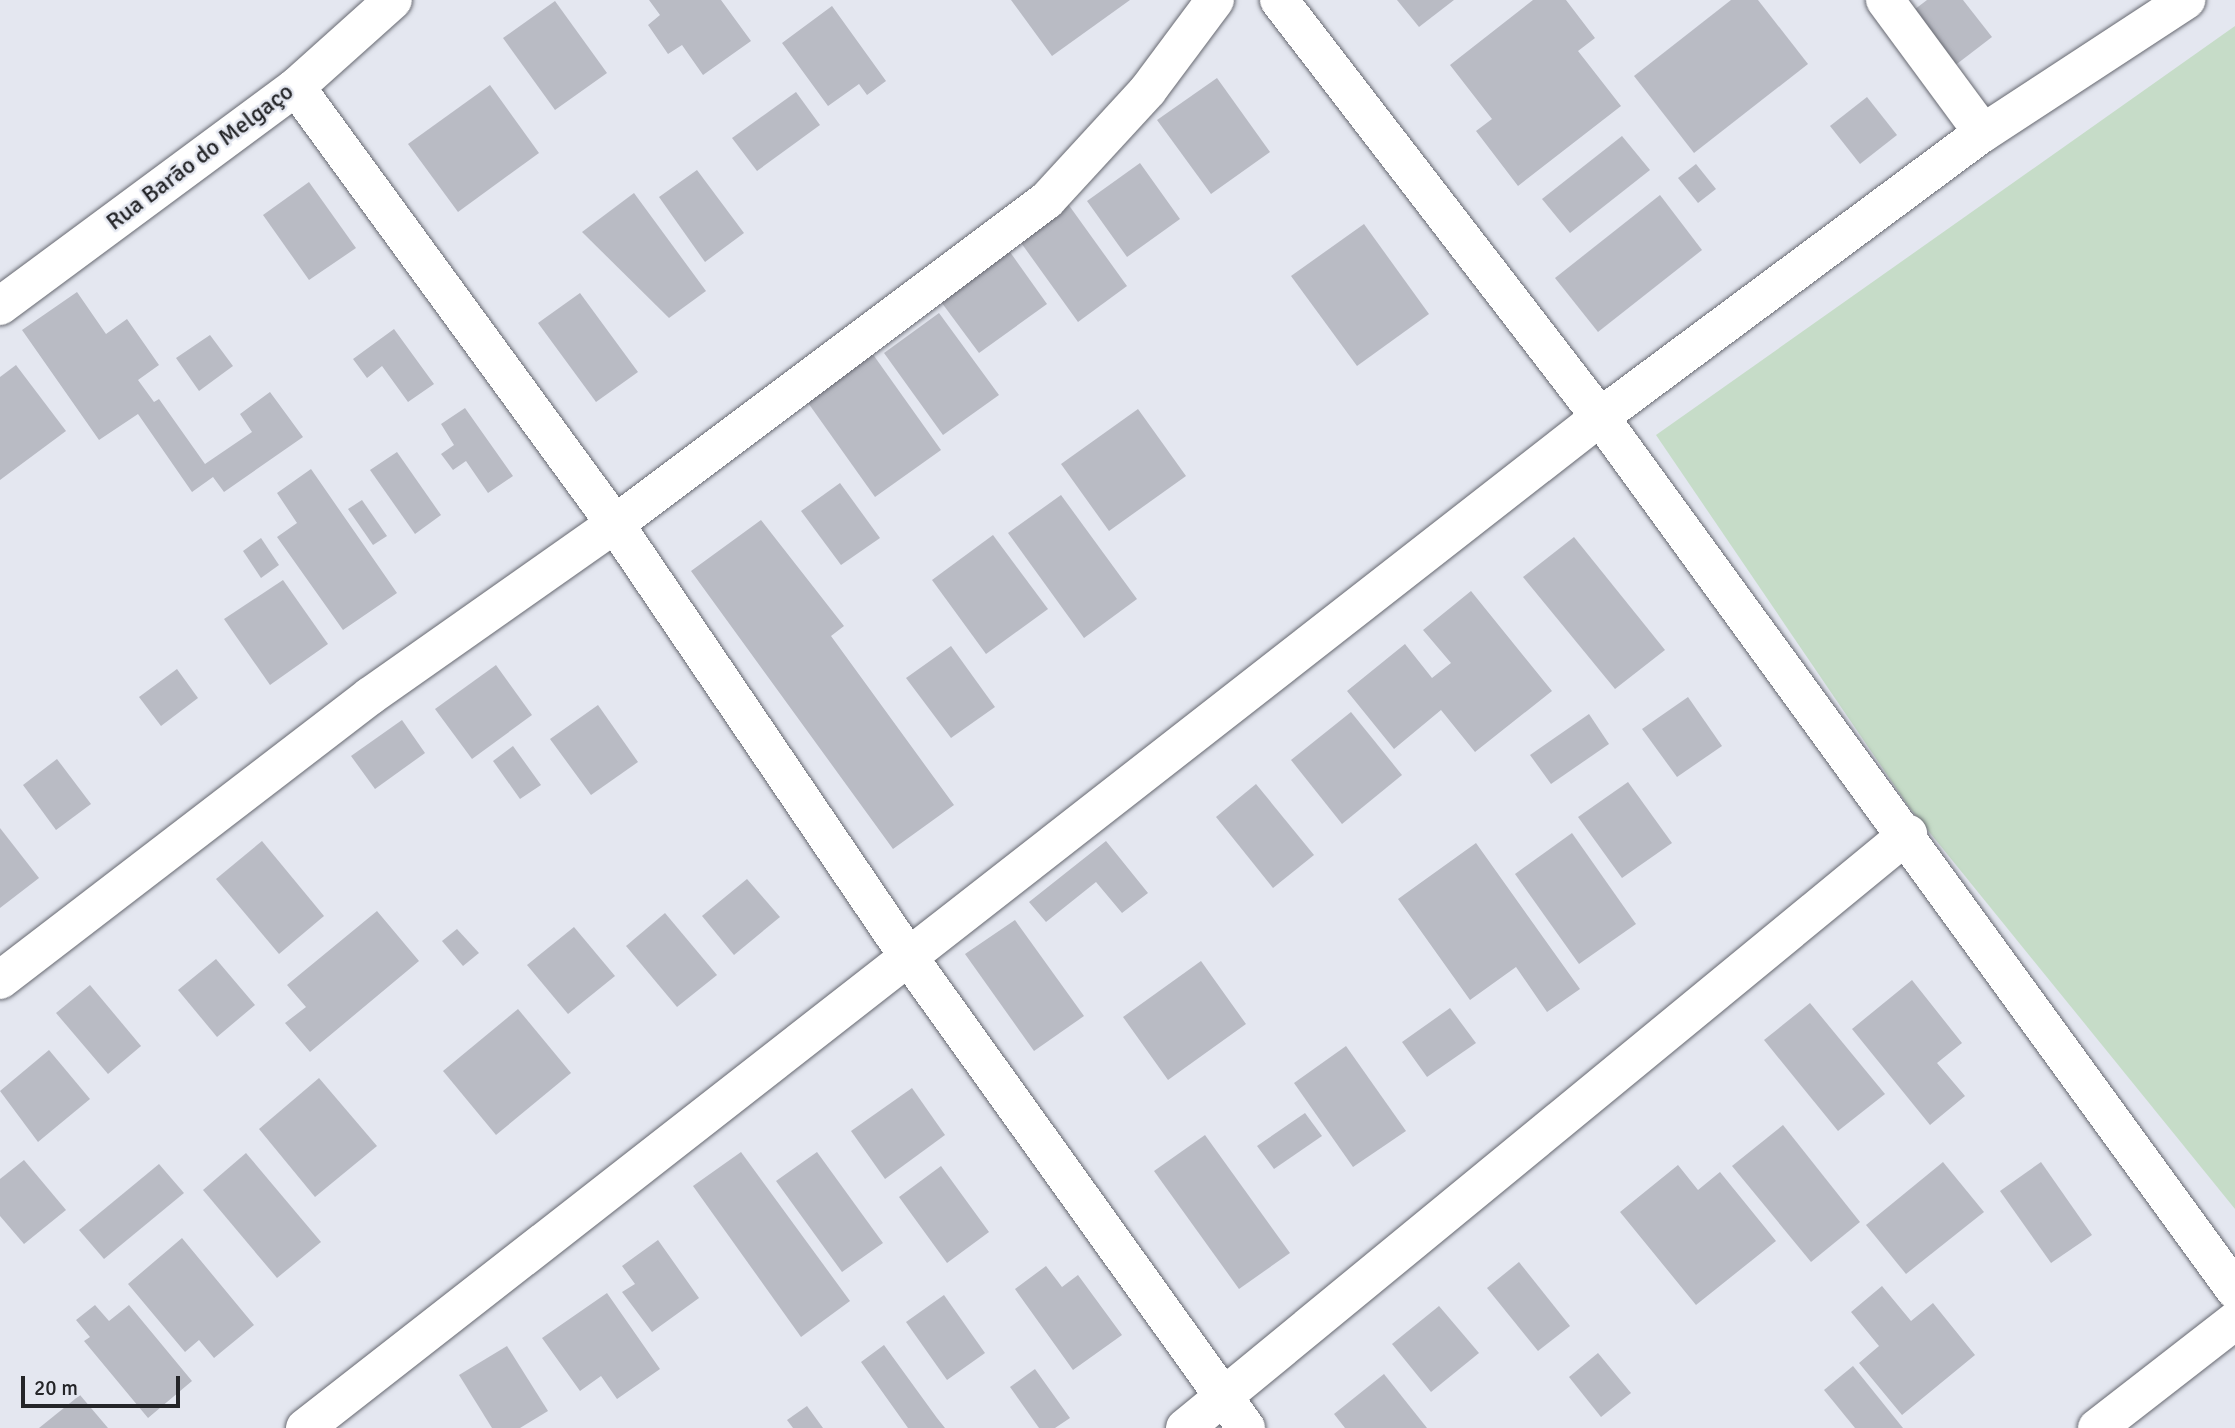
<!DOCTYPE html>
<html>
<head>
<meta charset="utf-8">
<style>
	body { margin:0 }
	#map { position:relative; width:2235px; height:1428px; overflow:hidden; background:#e4e7f0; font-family:Signika,sans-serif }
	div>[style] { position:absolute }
	.green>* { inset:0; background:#c6dcc8 }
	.building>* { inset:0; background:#b9bbc4 }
	.roads { filter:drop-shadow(0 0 2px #676971) drop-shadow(0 0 2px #676971) }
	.street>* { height:38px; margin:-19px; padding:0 19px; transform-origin:19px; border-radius:19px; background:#fff }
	span { translate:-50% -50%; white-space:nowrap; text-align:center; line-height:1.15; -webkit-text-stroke:5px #e4e7f0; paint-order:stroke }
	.street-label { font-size:24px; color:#242528 }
	.scale { position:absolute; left:21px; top:1376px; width:159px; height:32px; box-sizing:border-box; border:4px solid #242528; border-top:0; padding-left:9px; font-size:21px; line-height:24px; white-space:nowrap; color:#242528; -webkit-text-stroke:5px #e4e7f0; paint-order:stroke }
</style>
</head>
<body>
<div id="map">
	<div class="green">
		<div style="clip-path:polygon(2235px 26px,2235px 1209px,1909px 807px,1656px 435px)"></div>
	</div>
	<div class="building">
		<div style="clip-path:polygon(649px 0,721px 0,751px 41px,703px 75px,682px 45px,668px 54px,648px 25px,660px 15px)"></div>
		<div style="clip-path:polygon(1011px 0,1130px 0,1052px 56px)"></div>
		<div style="clip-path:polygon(1397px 0,1454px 0,1419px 27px)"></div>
		<div style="clip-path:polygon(1533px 0,1566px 0,1595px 38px,1578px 51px,1621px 106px,1518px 186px,1476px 131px,1492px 119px,1450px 65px)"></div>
		<div style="clip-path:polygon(1731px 0,1758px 0,1808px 64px,1694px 153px,1634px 76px)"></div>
		<div style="clip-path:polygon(1927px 0,1963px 0,1992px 37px,1949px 70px,1906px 16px)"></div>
		<div style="clip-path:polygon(555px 1px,607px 73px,555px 110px,503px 38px)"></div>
		<div style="clip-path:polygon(832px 6px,886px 81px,867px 95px,859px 84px,828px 106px,782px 43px)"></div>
		<div style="clip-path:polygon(1217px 78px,1270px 152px,1211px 194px,1157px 120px)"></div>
		<div style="clip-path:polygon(490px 85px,539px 153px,458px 212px,408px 144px)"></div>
		<div style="clip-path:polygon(796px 92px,820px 125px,757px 171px,732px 138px)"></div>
		<div style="clip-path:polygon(1867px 97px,1897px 135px,1860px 164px,1830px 126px)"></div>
		<div style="clip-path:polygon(1622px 136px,1650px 170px,1570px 233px,1542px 199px)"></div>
		<div style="clip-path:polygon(1140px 163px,1180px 219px,1127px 257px,1087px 201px)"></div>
		<div style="clip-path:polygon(1696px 164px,1716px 189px,1698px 203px,1678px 178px)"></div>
		<div style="clip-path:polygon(697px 170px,744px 233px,705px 262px,659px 197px)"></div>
		<div style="clip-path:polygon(309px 182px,356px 248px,309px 280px,263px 215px)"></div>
		<div style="clip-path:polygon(634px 193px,706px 291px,669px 318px,582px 232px)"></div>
		<div style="clip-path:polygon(1660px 195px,1702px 250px,1598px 332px,1555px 278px)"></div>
		<div style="clip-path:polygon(1068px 204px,1127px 286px,1078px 322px,1019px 240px)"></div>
		<div style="clip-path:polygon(1364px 224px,1429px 314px,1357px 366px,1291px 276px)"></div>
		<div style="clip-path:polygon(1005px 245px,1047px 304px,979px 353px,936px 295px)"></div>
		<div style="clip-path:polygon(77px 292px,106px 334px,127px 319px,159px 365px,138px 380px,154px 402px,159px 399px,205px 464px,252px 432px,240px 414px,270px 392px,303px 437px,224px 492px,213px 477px,192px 492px,138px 414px,99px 440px,22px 330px)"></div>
		<div style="clip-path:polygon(580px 293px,638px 372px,596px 402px,538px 323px)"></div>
		<div style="clip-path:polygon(939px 313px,999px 395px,943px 435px,884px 353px)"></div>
		<div style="clip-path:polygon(394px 329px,434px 384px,408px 402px,382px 366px,367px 378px,353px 359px)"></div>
		<div style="clip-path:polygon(210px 335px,233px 366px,199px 391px,176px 358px)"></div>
		<div style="clip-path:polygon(872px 353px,941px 450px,875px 497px,806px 400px)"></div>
		<div style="clip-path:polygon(16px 365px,66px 431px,0 480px,0 377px)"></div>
		<div style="clip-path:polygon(465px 408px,513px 476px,488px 493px,466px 461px,453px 470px,441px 454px,454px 445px,441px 424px)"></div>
		<div style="clip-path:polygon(1138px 409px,1186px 476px,1109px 531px,1061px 464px)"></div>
		<div style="clip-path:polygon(397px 452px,441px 515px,415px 534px,370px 470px)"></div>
		<div style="clip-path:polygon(311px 469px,397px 593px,343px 630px,277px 537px,297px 523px,277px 493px)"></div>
		<div style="clip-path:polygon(840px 483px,880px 538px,841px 565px,801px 511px)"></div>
		<div style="clip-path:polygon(1061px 495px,1137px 599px,1084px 638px,1008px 533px)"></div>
		<div style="clip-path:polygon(362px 500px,387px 536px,373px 545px,348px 509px)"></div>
		<div style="clip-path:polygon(761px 520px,844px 626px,831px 636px,954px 805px,893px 849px,691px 571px)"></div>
		<div style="clip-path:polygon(993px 535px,1048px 609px,986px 654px,932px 580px)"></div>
		<div style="clip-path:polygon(1574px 537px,1665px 650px,1615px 689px,1523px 577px)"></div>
		<div style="clip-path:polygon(261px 538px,279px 565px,261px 578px,243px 551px)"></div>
		<div style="clip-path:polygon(283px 580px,328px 644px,270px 685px,224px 619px)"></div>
		<div style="clip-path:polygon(1471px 591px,1552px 691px,1475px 752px,1441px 710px,1394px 749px,1347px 691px,1405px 644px,1432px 678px,1451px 663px,1423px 630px)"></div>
		<div style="clip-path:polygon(951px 646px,995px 707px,951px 738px,906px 678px)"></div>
		<div style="clip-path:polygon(496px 665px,532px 715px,472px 759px,435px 709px)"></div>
		<div style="clip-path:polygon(177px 669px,198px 698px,161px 726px,139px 697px)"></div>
		<div style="clip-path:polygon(1688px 697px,1722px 746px,1677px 777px,1642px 729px)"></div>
		<div style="clip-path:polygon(598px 705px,638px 762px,591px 795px,550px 739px)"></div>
		<div style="clip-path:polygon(1351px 712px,1402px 775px,1342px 824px,1291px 760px)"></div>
		<div style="clip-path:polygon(1589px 714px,1609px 744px,1551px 784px,1530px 755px)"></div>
		<div style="clip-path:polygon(402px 720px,425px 753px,375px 789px,351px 756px)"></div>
		<div style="clip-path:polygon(513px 746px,541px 785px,520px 799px,493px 761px)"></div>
		<div style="clip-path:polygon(57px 759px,91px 804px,56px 830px,23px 785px)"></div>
		<div style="clip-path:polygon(1628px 782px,1672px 843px,1622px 878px,1578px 817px)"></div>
		<div style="clip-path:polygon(1256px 784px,1314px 855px,1273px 888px,1216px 817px)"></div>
		<div style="clip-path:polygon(0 828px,39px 878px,0 908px)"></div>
		<div style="clip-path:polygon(1572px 833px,1636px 924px,1579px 964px,1515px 874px)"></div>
		<div style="clip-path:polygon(262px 841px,324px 916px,279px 954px,216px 879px)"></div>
		<div style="clip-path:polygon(1106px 841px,1148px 893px,1122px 913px,1096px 882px,1046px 922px,1029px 902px)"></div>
		<div style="clip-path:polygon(1476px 843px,1580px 989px,1547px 1012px,1516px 967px,1470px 1000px,1398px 899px)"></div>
		<div style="clip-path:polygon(747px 879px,780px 917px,734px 955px,702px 916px)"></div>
		<div style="clip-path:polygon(377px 911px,419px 961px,310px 1052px,285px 1023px,306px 1007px,287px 985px)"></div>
		<div style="clip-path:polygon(665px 913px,717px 975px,677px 1007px,626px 946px)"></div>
		<div style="clip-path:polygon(1015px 920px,1084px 1016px,1034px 1051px,965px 954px)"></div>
		<div style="clip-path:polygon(574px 927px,615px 976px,568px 1014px,527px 965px)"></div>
		<div style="clip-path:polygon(457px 929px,479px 953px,463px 966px,442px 941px)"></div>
		<div style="clip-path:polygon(216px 959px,255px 1005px,217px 1037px,178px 990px)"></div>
		<div style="clip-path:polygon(1201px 961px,1246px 1024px,1168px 1080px,1123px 1017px)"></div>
		<div style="clip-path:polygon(1912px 980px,1962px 1043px,1937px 1063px,1965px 1096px,1930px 1125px,1852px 1029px)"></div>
		<div style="clip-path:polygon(90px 985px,141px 1046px,108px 1074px,56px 1013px)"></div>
		<div style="clip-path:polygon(1810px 1003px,1885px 1094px,1838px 1131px,1764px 1040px)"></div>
		<div style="clip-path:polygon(1450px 1008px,1476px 1043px,1427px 1077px,1402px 1042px)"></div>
		<div style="clip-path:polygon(518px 1009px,571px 1073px,496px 1135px,443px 1071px)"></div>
		<div style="clip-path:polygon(1346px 1046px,1406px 1131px,1353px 1167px,1294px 1083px)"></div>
		<div style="clip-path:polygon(49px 1050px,90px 1099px,38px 1142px,0 1091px)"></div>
		<div style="clip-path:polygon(319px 1078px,377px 1146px,315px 1197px,259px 1129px)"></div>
		<div style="clip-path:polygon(912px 1088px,945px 1135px,885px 1179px,851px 1131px)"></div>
		<div style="clip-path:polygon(1305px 1113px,1322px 1136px,1274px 1169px,1257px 1146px)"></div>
		<div style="clip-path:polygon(1783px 1125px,1860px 1222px,1811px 1262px,1732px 1166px)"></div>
		<div style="clip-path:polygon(1205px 1135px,1290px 1253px,1239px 1289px,1154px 1171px)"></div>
		<div style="clip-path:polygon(741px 1152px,850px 1301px,801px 1337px,693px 1186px)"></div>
		<div style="clip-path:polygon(817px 1152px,883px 1243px,842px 1272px,776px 1181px)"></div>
		<div style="clip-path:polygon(246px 1153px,321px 1242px,277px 1278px,203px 1190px)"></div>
		<div style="clip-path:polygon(24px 1160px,66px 1210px,24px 1244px,0 1216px,0 1179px)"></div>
		<div style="clip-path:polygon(1943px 1162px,1984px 1212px,1906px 1274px,1866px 1225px)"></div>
		<div style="clip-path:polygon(2041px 1162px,2092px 1235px,2051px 1263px,2000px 1191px)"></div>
		<div style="clip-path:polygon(159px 1164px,184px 1193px,104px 1259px,79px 1230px)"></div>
		<div style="clip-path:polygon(1678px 1165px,1698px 1190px,1720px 1172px,1776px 1241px,1696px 1305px,1620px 1212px)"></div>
		<div style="clip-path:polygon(941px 1166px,989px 1232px,947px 1263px,899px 1197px)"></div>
		<div style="clip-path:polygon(182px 1238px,254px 1325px,214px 1358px,199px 1340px,185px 1352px,128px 1284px)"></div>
		<div style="clip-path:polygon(658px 1240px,699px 1298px,652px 1332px,622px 1292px,635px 1284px,622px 1266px)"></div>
		<div style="clip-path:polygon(1519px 1262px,1570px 1326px,1538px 1351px,1487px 1288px)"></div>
		<div style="clip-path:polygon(1046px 1266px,1062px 1287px,1078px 1275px,1122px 1335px,1073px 1370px,1015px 1289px)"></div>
		<div style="clip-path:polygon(1882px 1286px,1911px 1321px,1933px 1303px,1975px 1355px,1902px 1415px,1859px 1363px,1879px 1346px,1851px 1312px)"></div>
		<div style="clip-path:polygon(607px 1293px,660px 1369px,617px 1399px,601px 1376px,580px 1391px,542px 1338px)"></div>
		<div style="clip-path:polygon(944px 1295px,985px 1353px,947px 1380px,906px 1322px)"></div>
		<div style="clip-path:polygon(95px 1305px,109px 1321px,129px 1305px,192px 1381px,148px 1418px,84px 1341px,90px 1337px,76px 1320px)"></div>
		<div style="clip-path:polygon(1439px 1306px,1479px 1353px,1431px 1392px,1392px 1344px)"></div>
		<div style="clip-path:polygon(884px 1345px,937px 1418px,945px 1428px,908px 1428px,861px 1362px)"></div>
		<div style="clip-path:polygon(507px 1346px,548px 1411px,520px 1428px,492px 1428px,459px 1375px)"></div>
		<div style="clip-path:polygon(1598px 1353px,1631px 1393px,1601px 1417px,1569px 1377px)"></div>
		<div style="clip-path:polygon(1853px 1366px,1903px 1428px,1855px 1428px,1824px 1390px)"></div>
		<div style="clip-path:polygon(1035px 1369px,1070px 1418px,1055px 1428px,1039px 1428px,1010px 1387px)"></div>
		<div style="clip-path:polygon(1384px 1374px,1427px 1428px,1345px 1428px,1334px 1414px)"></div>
		<div style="clip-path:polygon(80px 1395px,108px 1428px,39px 1428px)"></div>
		<div style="clip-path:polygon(807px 1406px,823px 1428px,793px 1428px,787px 1420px)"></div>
	</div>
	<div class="roads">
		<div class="street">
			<div style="left:1279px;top:0;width:526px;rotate:52.41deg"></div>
			<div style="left:1600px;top:417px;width:1080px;rotate:53.97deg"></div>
			<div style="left:1885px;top:0;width:165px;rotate:53.6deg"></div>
			<div style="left:296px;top:87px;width:541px;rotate:53.87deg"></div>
			<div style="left:615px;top:524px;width:526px;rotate:55.86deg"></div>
			<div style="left:910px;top:959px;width:577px;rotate:54.38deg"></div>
			<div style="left:0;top:306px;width:368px;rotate:-36.5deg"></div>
			<div style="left:296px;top:87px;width:130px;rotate:-41.9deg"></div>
			<div style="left:0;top:980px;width:466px;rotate:-37.5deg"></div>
			<div style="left:370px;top:696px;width:299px;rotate:-35.1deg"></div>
			<div style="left:615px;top:524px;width:540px;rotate:-36.87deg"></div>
			<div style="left:1047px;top:200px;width:149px;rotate:-47.4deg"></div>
			<div style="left:1148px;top:90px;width:112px;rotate:-53.3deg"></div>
			<div style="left:305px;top:1428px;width:1643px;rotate:-37.98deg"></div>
			<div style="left:1600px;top:417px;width:477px;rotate:-36.6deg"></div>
			<div style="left:1983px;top:133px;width:243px;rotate:-33.2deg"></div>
			<div style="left:1185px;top:1428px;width:936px;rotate:-39.41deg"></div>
			<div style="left:2097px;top:1428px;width:175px;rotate:-37.8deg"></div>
		</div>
	</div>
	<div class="street-label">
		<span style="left:200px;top:157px;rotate:-37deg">Rua Barão do Melgaço</span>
	</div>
	<div class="scale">20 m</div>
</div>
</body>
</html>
